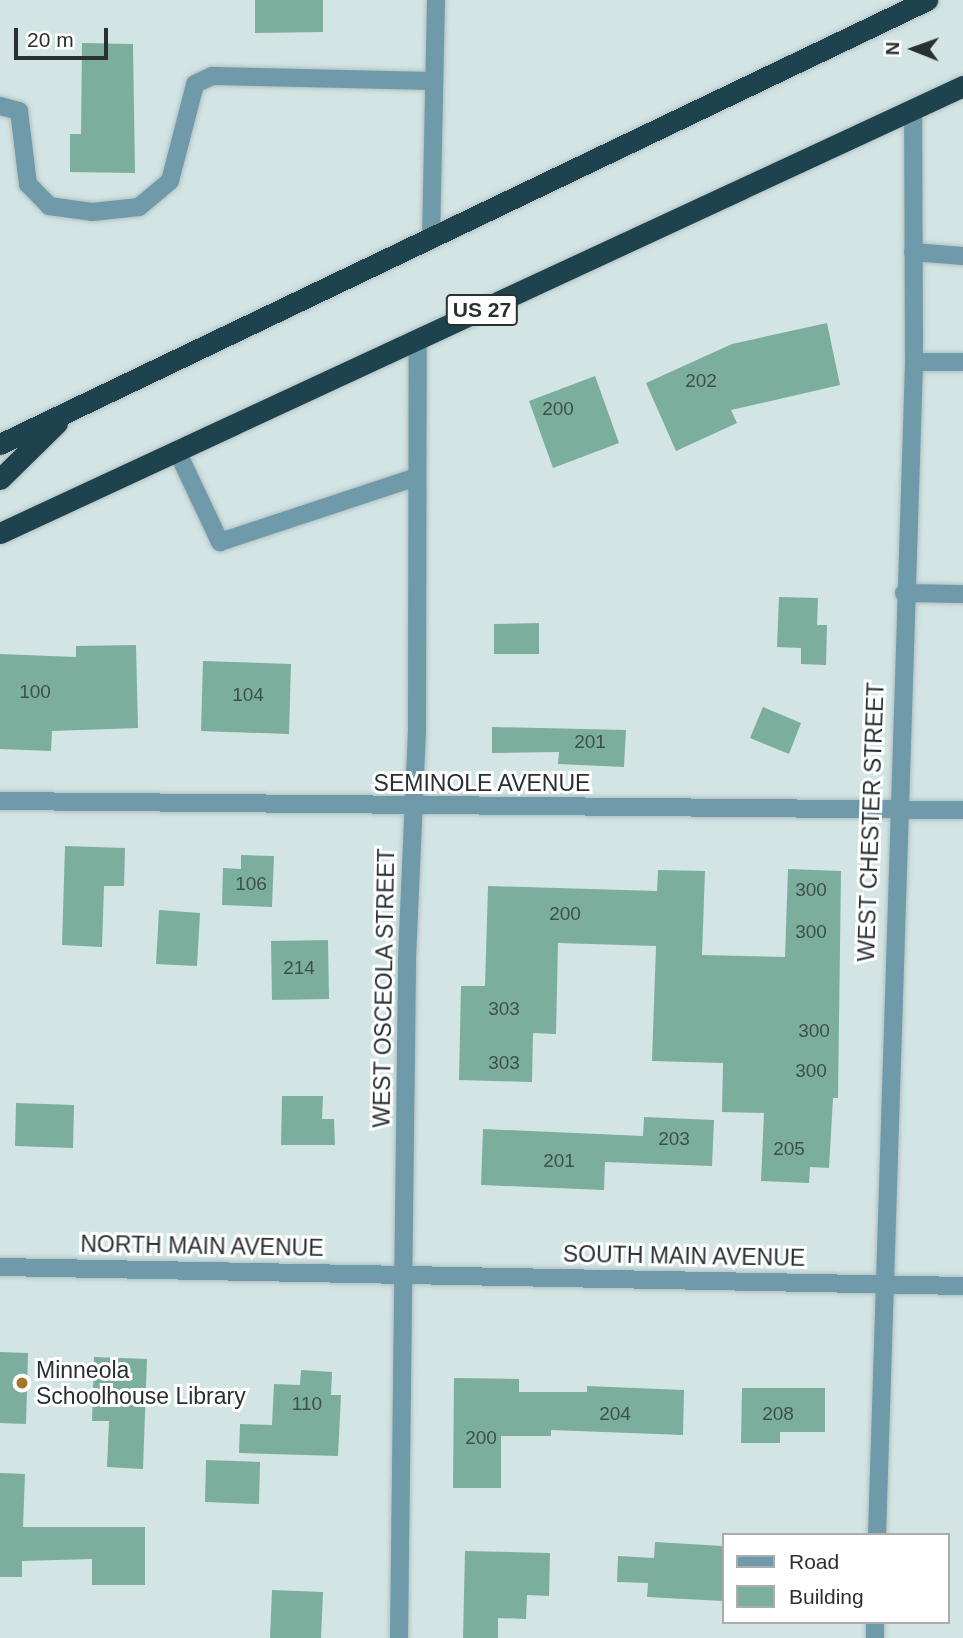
<!DOCTYPE html>
<html>
<head>
<meta charset="utf-8">
<style>
	body { margin:0 }
	#map { position:relative; width:963px; height:1638px; overflow:hidden; background:#d3e4e4; font-family:Arial,sans-serif }
	div>[style] { position:absolute }
	.building>* { inset:0; background:#7cae9e }
	.roads { filter:drop-shadow(0 0 2px #b1c0c0) drop-shadow(0 0 2px #b1c0c0) }
	.minor>* { height:18px; margin:-9px; padding:0 9px; transform-origin:9px; border-radius:9px; background:#6e9aaa }
	.highway>* { height:21px; margin:-10.5px; padding:0 10.5px; transform-origin:10.5px; border-radius:10.5px; background:#1e434f }
	.dots>* { width:19px; height:19px; translate:-50% -50%; box-sizing:border-box; border:4px solid #fff; border-radius:50% }
	span { translate:-50% -50%; white-space:nowrap; text-align:center; line-height:1.15; -webkit-text-stroke:6px #fff; paint-order:stroke }
	.number-label { font-size:19px; color:#3e504c }
	.number-label span { -webkit-text-stroke-width:0 }
	.shield-label span { padding:2px 5px; background:#fff; border:2px solid; border-radius:5px; -webkit-text-stroke-width:0 }
	.shield-label { font-size:21px; color:#2a3031; font-weight:700 }
	.street-label { font-size:23px; color:#2a3031 }
	.poi-label { font-size:23px; color:#2a3031 }
	.left { translate:0 -50%; text-align:left }
	.legend { position:absolute; left:722px; top:1533px; width:228px; height:91px; box-sizing:border-box; background:#fff; border:2px solid #aaacad; margin:0; padding:9px 12px; list-style:none; font-size:21px; color:#2a3031 }
	.legend li { display:flex; align-items:center; gap:14px; height:35px }
	.legend b { width:35px; border:2px solid #aaacad }
	.north { position:absolute; left:879px; top:14px; width:70px; height:70px; -webkit-text-stroke:5px #fff; paint-order:stroke; rotate:271deg; font-size:19px; font-weight:700; line-height:28px; text-align:center; color:#2a3031 }
	.north::after { content:''; display:block; margin:auto; width:24px; height:32px; background:#2a3031; clip-path:polygon(50% 0,100% 100%,50% 72%,0 100%) }
	.scale { position:absolute; left:14px; top:28px; width:94px; height:32px; box-sizing:border-box; border:4px solid #2a3031; border-top:0; padding-left:9px; font-size:21px; line-height:24px; white-space:nowrap; color:#2a3031; -webkit-text-stroke:5px #fff; paint-order:stroke }
</style>
</head>
<body>
<div id="map">
	<div class="building">
		<div style="clip-path:polygon(255px 0,323px 0,323px 32px,255px 33px)"></div>
		<div style="clip-path:polygon(82px 43px,133px 44px,135px 173px,70px 172px,70px 134px,81px 134px)"></div>
		<div style="clip-path:polygon(827px 323px,840px 385px,731px 410px,737px 423px,676px 451px,646px 383px,732px 344px)"></div>
		<div style="clip-path:polygon(595px 376px,619px 443px,553px 468px,529px 401px)"></div>
		<div style="clip-path:polygon(779px 597px,818px 598px,817px 625px,827px 625px,826px 665px,801px 664px,801px 648px,777px 647px)"></div>
		<div style="clip-path:polygon(539px 623px,539px 654px,494px 654px,494px 624px)"></div>
		<div style="clip-path:polygon(136px 645px,138px 728px,52px 731px,51px 751px,0 749px,0 654px,76px 657px,76px 646px)"></div>
		<div style="clip-path:polygon(203px 661px,291px 664px,289px 734px,201px 731px)"></div>
		<div style="clip-path:polygon(763px 707px,801px 723px,789px 754px,750px 738px)"></div>
		<div style="clip-path:polygon(492px 727px,626px 730px,624px 767px,558px 764px,559px 752px,492px 753px)"></div>
		<div style="clip-path:polygon(65px 846px,125px 848px,124px 886px,104px 886px,102px 947px,62px 945px)"></div>
		<div style="clip-path:polygon(241px 855px,274px 856px,272px 907px,222px 905px,223px 868px,241px 869px)"></div>
		<div style="clip-path:polygon(788px 869px,841px 871px,838px 1098px,833px 1098px,829px 1168px,810px 1167px,809px 1183px,761px 1181px,764px 1113px,722px 1112px,723px 1063px,652px 1061px,656px 946px,558px 943px,556px 1034px,533px 1033px,532px 1082px,459px 1080px,461px 986px,485px 986px,488px 886px,657px 891px,658px 870px,705px 871px,702px 955px,785px 957px)"></div>
		<div style="clip-path:polygon(159px 910px,200px 913px,197px 966px,156px 964px)"></div>
		<div style="clip-path:polygon(328px 940px,329px 999px,272px 1000px,271px 941px)"></div>
		<div style="clip-path:polygon(282px 1096px,323px 1096px,322px 1119px,334px 1119px,335px 1145px,281px 1145px)"></div>
		<div style="clip-path:polygon(16px 1103px,74px 1105px,73px 1148px,15px 1146px)"></div>
		<div style="clip-path:polygon(644px 1117px,714px 1120px,712px 1166px,605px 1162px,604px 1190px,481px 1185px,483px 1129px,643px 1136px)"></div>
		<div style="clip-path:polygon(0 1352px,28px 1353px,26px 1424px,0 1423px)"></div>
		<div style="clip-path:polygon(94px 1357px,147px 1359px,143px 1469px,107px 1467px,109px 1421px,92px 1421px)"></div>
		<div style="clip-path:polygon(301px 1370px,332px 1372px,331px 1395px,341px 1395px,338px 1456px,239px 1453px,240px 1424px,272px 1425px,274px 1384px,300px 1385px)"></div>
		<div style="clip-path:polygon(454px 1378px,519px 1379px,519px 1392px,587px 1392px,587px 1386px,684px 1390px,683px 1435px,551px 1430px,551px 1436px,501px 1436px,501px 1488px,453px 1488px)"></div>
		<div style="clip-path:polygon(742px 1388px,825px 1388px,825px 1432px,780px 1432px,780px 1443px,741px 1443px)"></div>
		<div style="clip-path:polygon(206px 1460px,260px 1462px,259px 1504px,205px 1502px)"></div>
		<div style="clip-path:polygon(0 1473px,25px 1474px,23px 1527px,145px 1527px,145px 1585px,92px 1585px,92px 1559px,22px 1561px,22px 1577px,0 1577px)"></div>
		<div style="clip-path:polygon(655px 1542px,723px 1546px,723px 1601px,647px 1597px,648px 1583px,617px 1582px,618px 1556px,654px 1558px)"></div>
		<div style="clip-path:polygon(465px 1551px,550px 1553px,549px 1596px,527px 1595px,526px 1619px,498px 1618px,498px 1638px,463px 1638px)"></div>
		<div style="clip-path:polygon(272px 1590px,323px 1592px,321px 1638px,270px 1638px)"></div>
	</div>
	<div class="roads">
		<div class="minor">
			<div style="left:0;top:106px;width:20px;rotate:15deg"></div>
			<div style="left:19px;top:111px;width:74px;rotate:83deg"></div>
			<div style="left:28px;top:184px;width:30px;rotate:46deg"></div>
			<div style="left:49px;top:206px;width:43px;rotate:7.9deg"></div>
			<div style="left:92px;top:212px;width:47px;rotate:-6.1deg"></div>
			<div style="left:139px;top:207px;width:40px;rotate:-40deg"></div>
			<div style="left:170px;top:181px;width:100px;rotate:-75.5deg"></div>
			<div style="left:195px;top:84px;width:19px;rotate:-25deg"></div>
			<div style="left:212px;top:76px;width:222px;rotate:1.3deg"></div>
			<div style="left:431px;top:239px;width:239px;rotate:-88.8deg"></div>
			<div style="left:913px;top:252px;width:50px;rotate:4.6deg"></div>
			<div style="left:914px;top:362px;width:49px"></div>
			<div style="left:177px;top:451px;width:101px;rotate:64.7deg"></div>
			<div style="left:220px;top:542px;width:207px;rotate:-18.3deg"></div>
			<div style="left:904px;top:593px;width:59px;rotate:1deg"></div>
			<div style="left:0;top:801px;width:963px;rotate:0.54deg"></div>
			<div style="left:0;top:1267px;width:963px;rotate:1.13deg"></div>
			<div style="left:877px;top:1535px;width:1174px;rotate:-88.19deg"></div>
			<div style="left:914px;top:362px;width:252px;rotate:-90.2deg"></div>
			<div style="left:399px;top:1638px;width:679px;rotate:-89.32deg"></div>
			<div style="left:407px;top:959px;width:228px;rotate:-87.5deg"></div>
			<div style="left:417px;top:731px;width:391px;rotate:-89.9deg"></div>
			<div style="left:875px;top:1638px;width:16px;rotate:-90deg"></div>
		</div>
		<div class="highway">
			<div style="left:0;top:444px;width:1028px;rotate:-25.59deg"></div>
			<div style="left:0;top:479px;width:80px;rotate:-44.5deg"></div>
			<div style="left:0;top:533px;width:1062px;rotate:-24.9deg"></div>
		</div>
	</div>
	<div class="dots">
		<div style="left:22px;top:1383px;background:#a6752a"></div>
	</div>
	<div class="number-label">
		<span style="left:701px;top:381px">202</span>
		<span style="left:558px;top:409px">200</span>
		<span style="left:35px;top:692px">100</span>
		<span style="left:248px;top:695px">104</span>
		<span style="left:590px;top:742px">201</span>
		<span style="left:251px;top:884px">106</span>
		<span style="left:811px;top:890px">300</span>
		<span style="left:565px;top:914px">200</span>
		<span style="left:811px;top:932px">300</span>
		<span style="left:299px;top:968px">214</span>
		<span style="left:504px;top:1009px">303</span>
		<span style="left:814px;top:1031px">300</span>
		<span style="left:504px;top:1063px">303</span>
		<span style="left:811px;top:1071px">300</span>
		<span style="left:674px;top:1139px">203</span>
		<span style="left:789px;top:1149px">205</span>
		<span style="left:559px;top:1161px">201</span>
		<span style="left:307px;top:1404px">110</span>
		<span style="left:615px;top:1414px">204</span>
		<span style="left:778px;top:1414px">208</span>
		<span style="left:481px;top:1438px">200</span>
	</div>
	<div class="shield-label">
		<span style="left:482px;top:310px">US 27</span>
	</div>
	<div class="street-label">
		<span style="left:482px;top:783px">SEMINOLE AVENUE</span>
		<span style="left:871px;top:822px;rotate:-88deg">WEST CHESTER STREET</span>
		<span style="left:384px;top:988px;rotate:-89deg">WEST OSCEOLA STREET</span>
		<span style="left:202px;top:1246px;rotate:1deg">NORTH MAIN AVENUE</span>
		<span style="left:684px;top:1256px;rotate:1deg">SOUTH MAIN AVENUE</span>
	</div>
	<div class="poi-label">
		<span class="left" style="left:36px;top:1383px">Minneola<br>Schoolhouse Library</span>
	</div>
	<ul class="legend">
	<li><b style="height:9px;background:#6e9aaa"></b>Road</li>
	<li><b style="height:19px;background:#7cae9e"></b>Building</li>
	</ul>
	<div class="north">N</div>
	<div class="scale">20 m</div>
</div>
</body>
</html>
